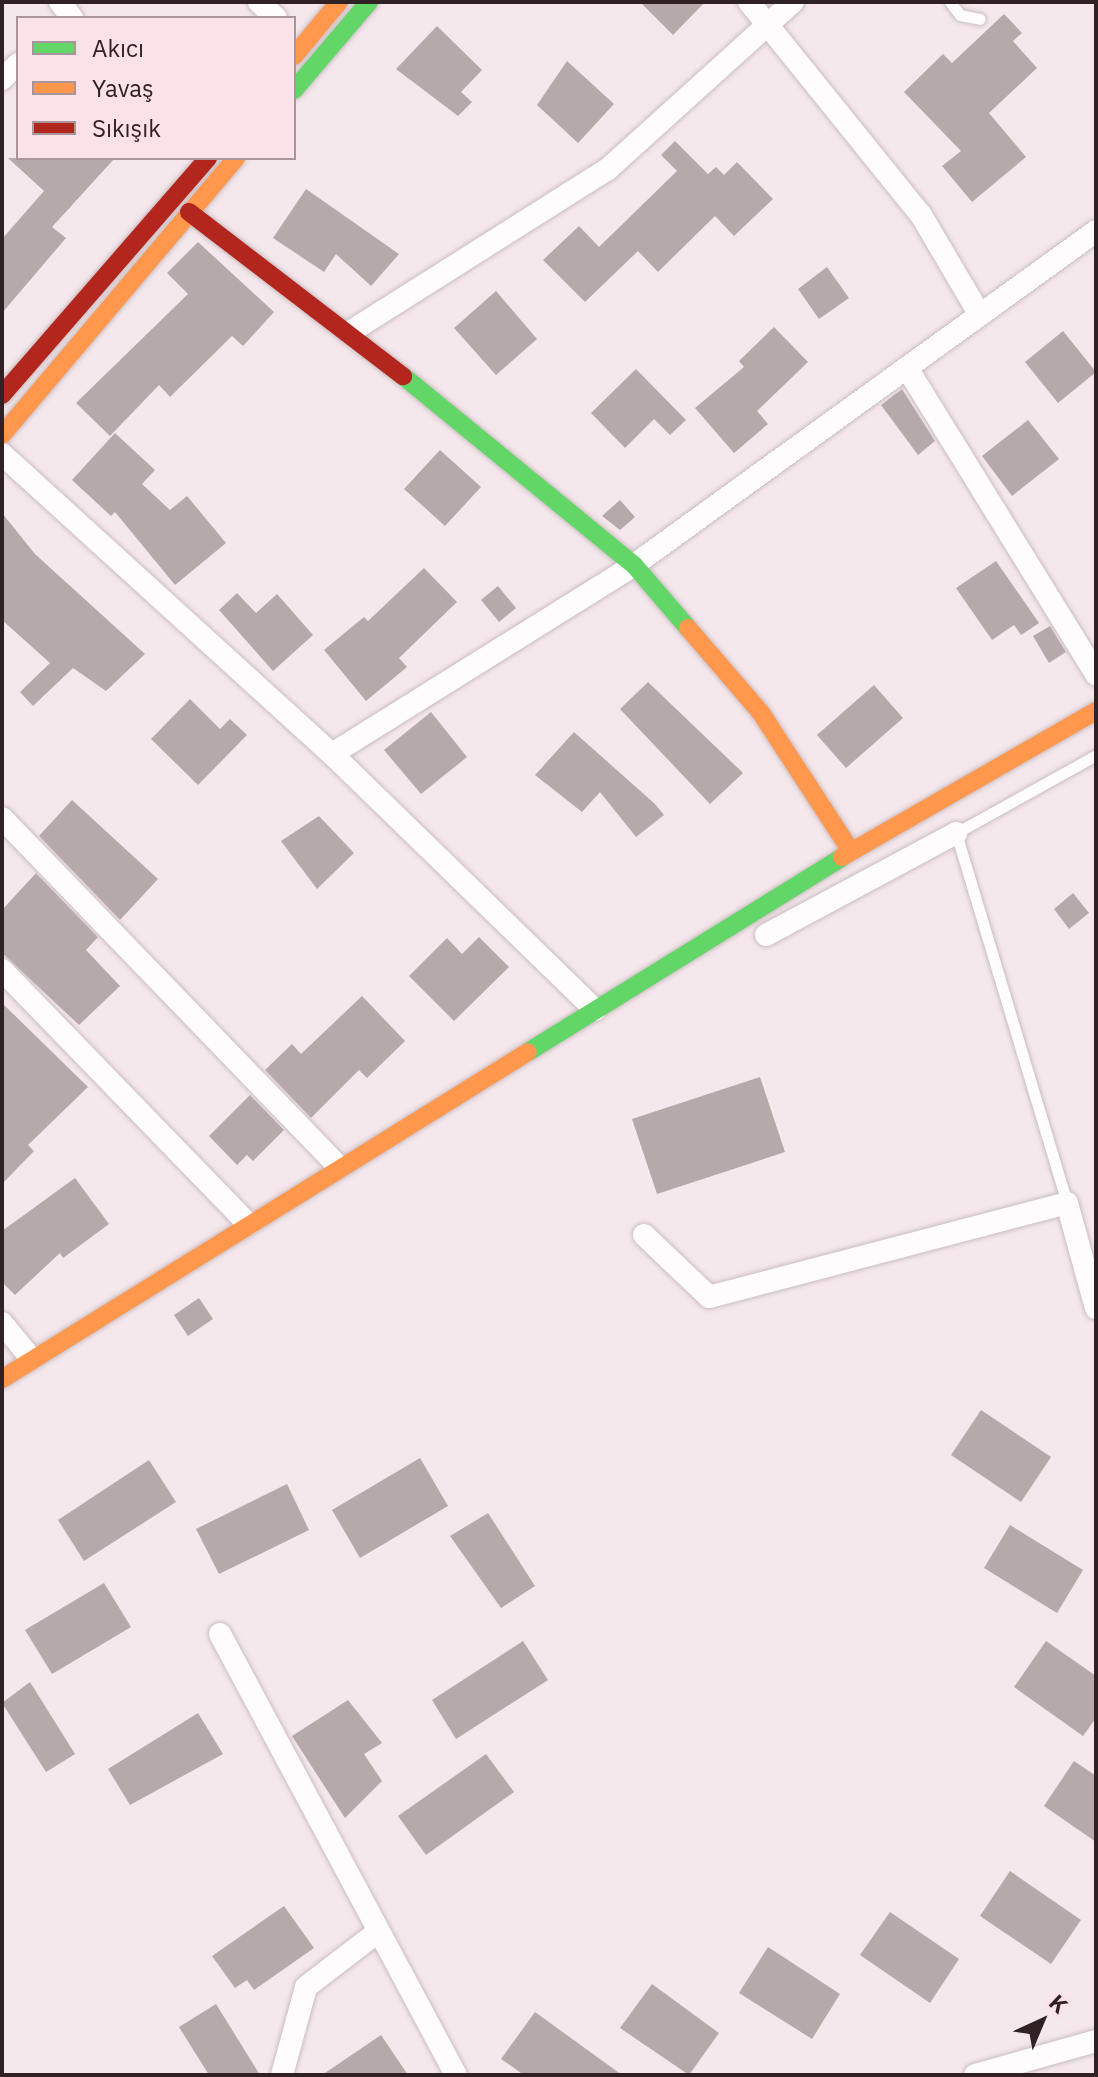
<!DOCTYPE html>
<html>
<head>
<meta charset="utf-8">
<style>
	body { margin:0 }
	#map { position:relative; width:1098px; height:2077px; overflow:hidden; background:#f5e8ec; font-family:"IBM Plex Sans",sans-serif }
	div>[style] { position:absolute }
	.building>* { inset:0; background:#b6a9aa }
	.roads { filter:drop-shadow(0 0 2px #cabdc1) drop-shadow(0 0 2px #cabdc1) }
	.lane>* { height:11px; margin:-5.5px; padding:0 5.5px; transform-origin:5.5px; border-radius:5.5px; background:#fefcfc }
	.street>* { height:22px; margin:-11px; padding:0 11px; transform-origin:11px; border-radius:11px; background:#fefcfc }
	.fast>* { height:18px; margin:-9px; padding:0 9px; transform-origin:9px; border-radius:9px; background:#63d668 }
	.slow>* { height:18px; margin:-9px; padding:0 9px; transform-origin:9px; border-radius:9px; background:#ff974d }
	.jam>* { height:18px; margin:-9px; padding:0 9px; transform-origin:9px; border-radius:9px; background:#b3261e }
	span { translate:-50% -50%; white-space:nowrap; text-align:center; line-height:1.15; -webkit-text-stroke:8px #fbe2e9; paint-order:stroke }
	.frame { position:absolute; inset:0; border:4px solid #302125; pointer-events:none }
	.legend { position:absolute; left:16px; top:16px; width:280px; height:144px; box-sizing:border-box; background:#fbe2e9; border:2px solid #aa959b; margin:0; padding:10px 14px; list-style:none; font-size:24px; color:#302125 }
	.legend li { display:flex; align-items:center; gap:16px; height:40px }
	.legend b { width:40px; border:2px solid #aa959b }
	.north { position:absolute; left:1002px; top:1981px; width:80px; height:80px; -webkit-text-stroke:6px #fbe2e9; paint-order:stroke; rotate:44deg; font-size:22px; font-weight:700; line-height:32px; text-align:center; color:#302125 }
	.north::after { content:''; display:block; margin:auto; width:28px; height:36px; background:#302125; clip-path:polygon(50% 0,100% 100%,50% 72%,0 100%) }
</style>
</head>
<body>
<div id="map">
	<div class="building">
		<div style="clip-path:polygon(640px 2px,705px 2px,673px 35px)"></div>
		<div style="clip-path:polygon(1004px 14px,1022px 33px,1013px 41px,1037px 68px,989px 113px,1026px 157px,972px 202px,942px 166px,961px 151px,904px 92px,943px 54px,952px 63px)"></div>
		<div style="clip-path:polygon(437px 26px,482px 70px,461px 92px,472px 102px,458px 116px,396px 69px)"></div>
		<div style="clip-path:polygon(567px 61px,614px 104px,578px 143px,537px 105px)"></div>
		<div style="clip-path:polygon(675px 141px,708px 174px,716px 167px,724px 175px,737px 162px,773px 199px,734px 236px,715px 216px,658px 272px,638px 251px,585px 302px,543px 260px,579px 226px,599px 247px,677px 171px,661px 155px)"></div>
		<div style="clip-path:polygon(8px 158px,115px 158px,52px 227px,66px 238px,2px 313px,2px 239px,44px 191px)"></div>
		<div style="clip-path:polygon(306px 189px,399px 254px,371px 286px,336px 254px,324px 272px,273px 238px)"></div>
		<div style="clip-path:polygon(198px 242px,274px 312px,243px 346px,232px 336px,170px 397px,159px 385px,110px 436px,76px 403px,188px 294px,167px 273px)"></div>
		<div style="clip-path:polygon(827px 267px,849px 298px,819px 319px,798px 289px)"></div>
		<div style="clip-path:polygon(496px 291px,537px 339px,496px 375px,454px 328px)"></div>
		<div style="clip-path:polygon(774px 327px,808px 362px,757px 411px,768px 424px,734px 453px,695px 408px,744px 367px,739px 361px)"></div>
		<div style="clip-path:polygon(1063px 331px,1096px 372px,1058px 403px,1025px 362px)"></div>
		<div style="clip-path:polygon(636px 369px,686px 420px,670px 435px,654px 419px,625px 448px,591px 413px)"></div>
		<div style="clip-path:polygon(902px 389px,935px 441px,918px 455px,881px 405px)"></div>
		<div style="clip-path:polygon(1028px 420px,1059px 459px,1012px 496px,982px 456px)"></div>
		<div style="clip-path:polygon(115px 433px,155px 470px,142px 484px,170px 510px,187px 496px,226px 543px,175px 585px,115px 512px,111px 516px,72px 480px)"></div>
		<div style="clip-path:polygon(440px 450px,481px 487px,445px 526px,404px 489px)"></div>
		<div style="clip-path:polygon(620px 500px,635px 517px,620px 530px,602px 516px)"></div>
		<div style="clip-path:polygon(2px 513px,35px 554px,145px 654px,106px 691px,73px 668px,33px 706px,20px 692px,50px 663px,2px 620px)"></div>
		<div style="clip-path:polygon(996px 561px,1039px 623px,1021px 635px,1014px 625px,992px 640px,956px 588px)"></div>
		<div style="clip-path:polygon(424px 568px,457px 602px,399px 658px,407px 667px,366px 701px,324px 650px,364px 617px,368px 621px)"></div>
		<div style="clip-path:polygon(498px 586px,516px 608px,499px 622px,481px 600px)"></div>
		<div style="clip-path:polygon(237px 593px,256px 613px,277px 594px,313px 635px,273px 671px,219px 610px)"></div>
		<div style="clip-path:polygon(1050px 626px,1066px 652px,1049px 663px,1033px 636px)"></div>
		<div style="clip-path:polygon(648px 682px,743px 773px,710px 804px,620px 709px)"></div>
		<div style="clip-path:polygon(874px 685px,903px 718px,846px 768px,817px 735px)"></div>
		<div style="clip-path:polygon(190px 699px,220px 729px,230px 719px,247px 735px,198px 785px,151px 739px)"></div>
		<div style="clip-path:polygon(431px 712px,467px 757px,421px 794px,384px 750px)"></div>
		<div style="clip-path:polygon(574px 732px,655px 804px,664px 815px,636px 837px,600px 792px,582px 812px,535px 775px)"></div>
		<div style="clip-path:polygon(72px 800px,158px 879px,120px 920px,39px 836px)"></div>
		<div style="clip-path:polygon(319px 816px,354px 853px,317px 889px,281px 841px)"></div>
		<div style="clip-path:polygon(36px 873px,98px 937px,86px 950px,120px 986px,79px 1025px,2px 953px,2px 910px)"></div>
		<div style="clip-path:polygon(1073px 893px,1089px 913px,1069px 929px,1054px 909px)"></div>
		<div style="clip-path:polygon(479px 937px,509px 967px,454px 1021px,409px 976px,447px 938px,462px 954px)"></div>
		<div style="clip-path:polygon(362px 996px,405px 1041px,367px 1078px,359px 1070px,311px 1118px,265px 1070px,292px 1044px,301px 1054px)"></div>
		<div style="clip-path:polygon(2px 1003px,88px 1087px,28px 1145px,34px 1151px,2px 1184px)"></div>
		<div style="clip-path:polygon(760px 1077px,785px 1152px,657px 1194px,632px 1119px)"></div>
		<div style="clip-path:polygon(250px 1095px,284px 1130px,253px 1161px,247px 1155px,237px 1165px,209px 1136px)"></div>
		<div style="clip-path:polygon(75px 1178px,109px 1224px,63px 1258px,60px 1253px,15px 1295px,2px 1282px,2px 1231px)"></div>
		<div style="clip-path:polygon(199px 1298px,213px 1319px,188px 1336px,174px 1315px)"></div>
		<div style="clip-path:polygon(981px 1410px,1051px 1457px,1021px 1502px,951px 1455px)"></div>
		<div style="clip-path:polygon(420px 1458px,448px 1506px,360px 1558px,332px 1510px)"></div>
		<div style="clip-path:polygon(149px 1460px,176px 1502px,84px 1561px,58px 1520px)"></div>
		<div style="clip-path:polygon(287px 1484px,309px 1530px,219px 1574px,196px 1529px)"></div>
		<div style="clip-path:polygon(488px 1513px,535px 1586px,501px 1608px,450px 1536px)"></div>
		<div style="clip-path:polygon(1010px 1525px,1083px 1570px,1057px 1613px,984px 1568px)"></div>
		<div style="clip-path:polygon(104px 1583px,131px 1627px,52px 1674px,25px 1630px)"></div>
		<div style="clip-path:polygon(523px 1641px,548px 1680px,456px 1739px,432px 1700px)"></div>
		<div style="clip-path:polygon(1046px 1641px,1096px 1676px,1096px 1718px,1083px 1736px,1014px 1687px)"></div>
		<div style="clip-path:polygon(30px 1682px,75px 1754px,46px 1772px,2px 1703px)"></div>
		<div style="clip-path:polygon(348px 1700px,382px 1743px,364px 1754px,382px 1781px,345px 1818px,292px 1736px)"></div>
		<div style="clip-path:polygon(198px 1713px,223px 1754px,130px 1805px,108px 1769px)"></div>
		<div style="clip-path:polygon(486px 1754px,514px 1792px,426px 1855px,398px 1816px)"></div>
		<div style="clip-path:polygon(1074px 1761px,1096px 1776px,1096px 1842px,1044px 1806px)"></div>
		<div style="clip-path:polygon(1010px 1871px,1081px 1920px,1051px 1964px,980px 1916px)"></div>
		<div style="clip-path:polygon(284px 1906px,314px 1948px,254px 1990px,247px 1980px,235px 1988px,212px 1956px)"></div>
		<div style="clip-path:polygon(890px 1912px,959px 1959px,930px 2003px,860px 1955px)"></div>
		<div style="clip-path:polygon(768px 1947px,840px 1994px,812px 2039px,739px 1993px)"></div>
		<div style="clip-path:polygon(652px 1984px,719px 2033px,689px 2075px,620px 2028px)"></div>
		<div style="clip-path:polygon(216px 2004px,260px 2075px,209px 2075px,179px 2027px)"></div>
		<div style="clip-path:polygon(535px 2012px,622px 2075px,524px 2075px,501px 2059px)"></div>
		<div style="clip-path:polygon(381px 2035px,408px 2075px,322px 2075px)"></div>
	</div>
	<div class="roads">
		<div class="lane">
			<div style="left:950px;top:2px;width:16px;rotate:52deg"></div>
			<div style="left:960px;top:15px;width:20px;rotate:11deg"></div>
			<div style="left:1067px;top:1203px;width:386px;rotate:-106.7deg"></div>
			<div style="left:956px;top:833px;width:160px;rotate:-29.1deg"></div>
		</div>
		<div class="street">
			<div style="left:60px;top:2px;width:20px;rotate:53deg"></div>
			<div style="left:259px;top:2px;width:23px;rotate:43deg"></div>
			<div style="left:749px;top:2px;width:274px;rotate:51.1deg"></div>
			<div style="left:921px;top:215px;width:116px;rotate:59.5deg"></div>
			<div style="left:2px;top:79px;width:22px;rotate:-43deg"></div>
			<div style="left:350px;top:332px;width:305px;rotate:-32.3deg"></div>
			<div style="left:608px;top:169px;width:249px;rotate:-42.1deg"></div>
			<div style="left:907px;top:368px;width:360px;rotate:58.3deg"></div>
			<div style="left:2px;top:454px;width:446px;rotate:42.3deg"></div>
			<div style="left:332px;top:754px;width:367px;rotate:44.2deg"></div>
			<div style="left:332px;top:754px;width:356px;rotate:-32deg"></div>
			<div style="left:634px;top:565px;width:570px;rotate:-35.86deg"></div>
			<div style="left:2px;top:818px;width:485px;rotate:46deg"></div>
			<div style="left:766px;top:935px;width:216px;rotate:-28.2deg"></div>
			<div style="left:2px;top:970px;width:354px;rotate:45.9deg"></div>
			<div style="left:644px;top:1235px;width:90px;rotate:43.6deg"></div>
			<div style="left:709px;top:1297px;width:370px;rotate:-14.7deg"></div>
			<div style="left:1067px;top:1203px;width:109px;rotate:74.6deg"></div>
			<div style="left:2px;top:1323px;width:45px;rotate:50.4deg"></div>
			<div style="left:220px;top:1634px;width:500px;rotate:61.85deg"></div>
			<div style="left:282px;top:2075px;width:91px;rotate:-74.7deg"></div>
			<div style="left:306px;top:1987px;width:87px;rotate:-37.5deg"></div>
			<div style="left:975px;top:2075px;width:126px;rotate:-15.7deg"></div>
		</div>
		<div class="fast">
			<div style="left:294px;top:90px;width:116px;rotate:-49.6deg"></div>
			<div style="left:403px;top:376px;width:298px;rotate:39.3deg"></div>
			<div style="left:634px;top:565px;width:83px;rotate:49.4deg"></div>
			<div style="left:528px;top:1052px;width:370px;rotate:-31.8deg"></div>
		</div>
		<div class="slow">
			<div style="left:294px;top:56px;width:70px;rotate:-50.2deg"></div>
			<div style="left:2px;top:435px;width:363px;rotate:-49.8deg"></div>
			<div style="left:688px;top:628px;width:112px;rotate:49.3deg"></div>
			<div style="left:761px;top:713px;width:165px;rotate:56.9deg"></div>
			<div style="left:842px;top:857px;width:293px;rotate:-29.9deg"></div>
			<div style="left:2px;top:1379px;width:619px;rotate:-31.87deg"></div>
		</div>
		<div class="jam">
			<div style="left:189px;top:212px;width:270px;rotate:37.5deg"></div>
			<div style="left:2px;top:395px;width:314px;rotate:-49deg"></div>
		</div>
	</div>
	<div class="frame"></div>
	<ul class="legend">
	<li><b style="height:10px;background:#63d668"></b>Akıcı</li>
	<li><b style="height:10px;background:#ff974d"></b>Yavaş</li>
	<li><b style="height:10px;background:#b3261e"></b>Sıkışık</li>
	</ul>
	<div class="north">K</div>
</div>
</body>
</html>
